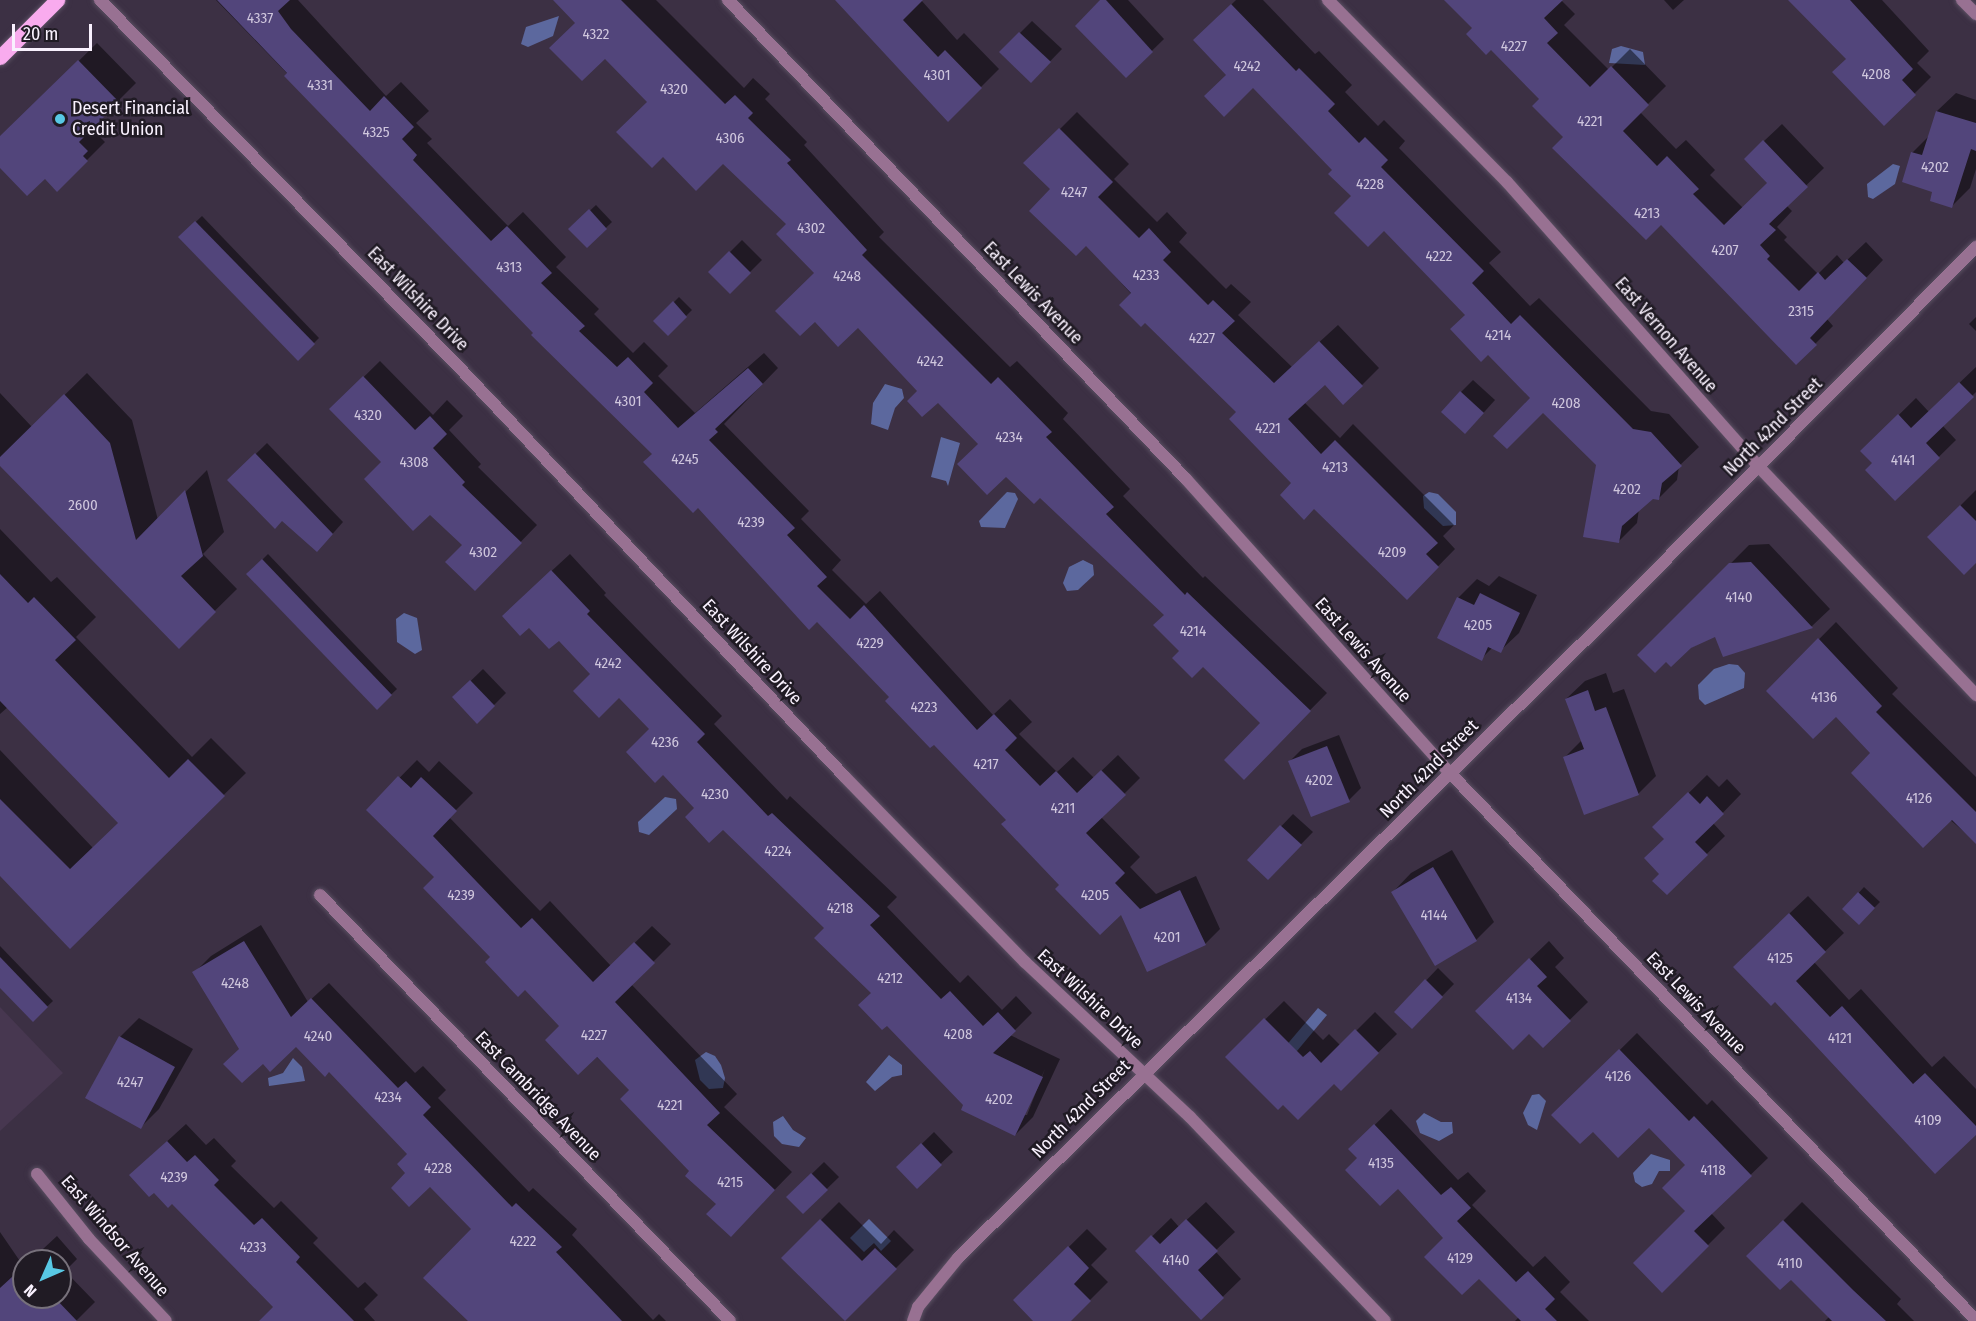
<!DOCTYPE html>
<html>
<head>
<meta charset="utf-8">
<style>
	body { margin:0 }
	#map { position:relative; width:1976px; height:1321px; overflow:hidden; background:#3c3044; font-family:"Fira Sans Condensed",sans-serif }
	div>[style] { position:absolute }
	.built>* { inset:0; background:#473750 }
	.water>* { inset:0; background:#5c689e }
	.shadow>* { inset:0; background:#0007 }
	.building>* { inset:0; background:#52457b }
	.roads { filter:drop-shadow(0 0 2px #5a4f62) drop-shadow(0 0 2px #5a4f62) }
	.minor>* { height:12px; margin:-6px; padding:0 6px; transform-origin:6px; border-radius:6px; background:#987192 }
	.tertiary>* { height:12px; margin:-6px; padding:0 6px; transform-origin:6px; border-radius:6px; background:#987192 }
	.primary>* { height:15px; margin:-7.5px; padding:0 7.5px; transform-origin:7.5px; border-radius:7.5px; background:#f9abee }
	.dots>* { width:16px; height:16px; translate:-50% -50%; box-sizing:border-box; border:3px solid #201b24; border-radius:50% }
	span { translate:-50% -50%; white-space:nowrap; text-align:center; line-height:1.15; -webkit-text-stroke:5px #201b24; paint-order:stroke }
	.number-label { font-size:15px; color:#cfc6dd }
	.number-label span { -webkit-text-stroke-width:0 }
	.poi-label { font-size:18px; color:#f9f1fe }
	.left { translate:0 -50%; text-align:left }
	.street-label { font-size:18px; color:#f9f1fe }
	.north { position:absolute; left:12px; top:1249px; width:60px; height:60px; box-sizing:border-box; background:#201b24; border:2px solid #77717b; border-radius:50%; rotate:225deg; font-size:16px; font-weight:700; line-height:24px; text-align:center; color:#f9f1fe }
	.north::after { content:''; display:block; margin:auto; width:21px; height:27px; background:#58c8e4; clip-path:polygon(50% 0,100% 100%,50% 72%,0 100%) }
	.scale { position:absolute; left:12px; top:24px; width:80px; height:27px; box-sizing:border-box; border:3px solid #f9f1fe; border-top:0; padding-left:8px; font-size:18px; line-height:21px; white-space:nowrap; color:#f9f1fe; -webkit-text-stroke:4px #201b24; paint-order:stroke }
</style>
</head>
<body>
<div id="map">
	<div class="built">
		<div style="clip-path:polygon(0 1007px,63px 1073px,0 1131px)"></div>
	</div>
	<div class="water">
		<div style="clip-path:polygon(559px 16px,553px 36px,528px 47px,521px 44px,526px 27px)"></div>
		<div style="clip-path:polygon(1621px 46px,1643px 52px,1645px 65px,1609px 63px,1612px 49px)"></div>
		<div style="clip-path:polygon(1893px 164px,1900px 166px,1895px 184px,1873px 199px,1868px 197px,1867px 184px)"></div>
		<div style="clip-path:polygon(885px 384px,902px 389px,904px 398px,895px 408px,888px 430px,871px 424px,873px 403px)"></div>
		<div style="clip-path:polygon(941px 437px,960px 443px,948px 486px,946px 481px,931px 477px)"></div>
		<div style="clip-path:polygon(1007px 492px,1015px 493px,1018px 499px,1005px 528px,981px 527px,979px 521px)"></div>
		<div style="clip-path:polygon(1429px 492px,1438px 494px,1456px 512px,1456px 525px,1443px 526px,1424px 508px,1423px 496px)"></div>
		<div style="clip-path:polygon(1083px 560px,1093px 565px,1094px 575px,1078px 590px,1067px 591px,1063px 583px,1069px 567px)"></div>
		<div style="clip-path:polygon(404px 613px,417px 618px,422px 650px,415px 654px,397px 642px,396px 619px)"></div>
		<div style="clip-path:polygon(1729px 664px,1738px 665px,1745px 673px,1744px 688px,1705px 705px,1699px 699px,1698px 685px,1714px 669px)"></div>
		<div style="clip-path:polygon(665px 797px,676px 799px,677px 809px,649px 835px,639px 832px,638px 822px)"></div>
		<div style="clip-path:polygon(1318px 1008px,1327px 1015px,1282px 1069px,1273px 1061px)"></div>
		<div style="clip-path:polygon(706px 1052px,715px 1056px,721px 1065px,725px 1078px,723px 1088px,709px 1089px,700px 1080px,695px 1060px)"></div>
		<div style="clip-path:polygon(889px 1055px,902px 1065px,902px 1075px,892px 1077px,875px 1091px,866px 1082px)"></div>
		<div style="clip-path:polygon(293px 1058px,302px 1067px,305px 1081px,269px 1086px,268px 1078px,283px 1073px)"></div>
		<div style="clip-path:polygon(1532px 1095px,1539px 1094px,1546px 1101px,1537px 1130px,1528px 1125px,1523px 1113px)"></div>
		<div style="clip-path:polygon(1424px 1113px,1441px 1122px,1452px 1122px,1453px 1133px,1439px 1141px,1420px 1133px,1416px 1121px)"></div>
		<div style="clip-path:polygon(783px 1116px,793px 1130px,806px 1138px,799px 1147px,782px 1144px,774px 1136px,773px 1122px)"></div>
		<div style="clip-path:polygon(1651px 1154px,1670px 1160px,1670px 1171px,1659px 1171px,1652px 1184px,1642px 1187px,1635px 1182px,1633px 1173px)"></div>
		<div style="clip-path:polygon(869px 1219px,891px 1241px,881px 1251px,874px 1243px,864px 1252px,850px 1238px)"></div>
	</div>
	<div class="shadow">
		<div style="clip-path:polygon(216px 0,298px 0,386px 96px,401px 82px,429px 111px,416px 123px,432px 139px,427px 143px,508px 226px,523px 212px,566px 257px,556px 267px,599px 309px,594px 314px,633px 353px,644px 342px,668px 366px,658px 376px,695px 413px,764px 353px,778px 368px,724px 424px,809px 511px,801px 519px,841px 560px,832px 570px,866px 604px,880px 591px,993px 715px,1010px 699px,1032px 722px,1019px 734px,1057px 772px,1073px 757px,1094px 778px,1118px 755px,1140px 778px,1101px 817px,1140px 857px,1130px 867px,1156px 894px,1196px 876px,1220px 929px,1205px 944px,1121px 913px,1062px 885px,1008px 820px,891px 697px)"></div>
		<div style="clip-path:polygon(560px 0,656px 0,744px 88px,753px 78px,770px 94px,765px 99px,807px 142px,804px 145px,884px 232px,879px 237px,1010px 367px,1017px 361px,1068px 413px,1063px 419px,1130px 489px,1123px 496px,1203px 578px,1205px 576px,1327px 693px,1244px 777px,1262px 723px,1203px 665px,1181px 651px,1166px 615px,938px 400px,919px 391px,816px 273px,788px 224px,723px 162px,648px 102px)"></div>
		<div style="clip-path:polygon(837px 0,921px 0,957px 40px,964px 33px,999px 69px,948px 120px)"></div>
		<div style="clip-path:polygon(1102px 0,1128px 0,1164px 39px,1126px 76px)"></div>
		<div style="clip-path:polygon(1236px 0,1263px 0,1315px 54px,1319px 51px,1352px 85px,1345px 92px,1378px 126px,1384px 120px,1405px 141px,1399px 148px,1501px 252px,1489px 263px,1530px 306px,1539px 298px,1651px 411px,1669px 414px,1699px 447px,1679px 466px,1677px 480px,1659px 498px,1653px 497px,1639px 509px,1637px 523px,1619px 541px,1598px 464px,1532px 398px,1467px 315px,1353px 196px,1334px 170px,1253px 86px,1227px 74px,1195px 40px)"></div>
		<div style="clip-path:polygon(1447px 0,1561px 0,1575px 14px,1564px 25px,1609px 70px,1630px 49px,1666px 86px,1640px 112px,1676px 149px,1686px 140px,1715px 170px,1710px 175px,1743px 208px,1769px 183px,1764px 141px,1782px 124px,1824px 168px,1786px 205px,1792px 211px,1777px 227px,1787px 237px,1784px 240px,1818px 274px,1837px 255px,1844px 263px,1866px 242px,1883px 260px,1827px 319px,1833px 326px,1796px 363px,1661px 223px,1565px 137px,1541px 99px)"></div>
		<div style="clip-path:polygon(1664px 0,1684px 0,1673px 10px)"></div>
		<div style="clip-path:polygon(1790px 0,1882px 0,1929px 51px,1917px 63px,1931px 77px,1884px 124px,1848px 59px)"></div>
		<div style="clip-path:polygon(1032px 21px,1062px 49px,1031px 81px,1001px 52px)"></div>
		<div style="clip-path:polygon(97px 43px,136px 83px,96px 123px,105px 131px,100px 137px,105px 142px,57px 190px,45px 177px,0 166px,0 138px)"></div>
		<div style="clip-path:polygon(1956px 93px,1976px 100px,1976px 169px,1970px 188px,1951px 207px,1934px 191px,1912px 153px,1930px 135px,1937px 111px)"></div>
		<div style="clip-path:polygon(1077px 112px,1129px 164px,1114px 179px,1157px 222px,1167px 212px,1187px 233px,1179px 242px,1226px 289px,1231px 284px,1251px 302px,1238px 315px,1292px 367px,1338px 325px,1379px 368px,1362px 385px,1325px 383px,1304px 402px,1340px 438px,1353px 424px,1454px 525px,1443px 536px,1455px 549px,1407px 598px,1293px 483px,1238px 412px,1086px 244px,1052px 189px,1026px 163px)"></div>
		<div style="clip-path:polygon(596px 205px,612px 222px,587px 246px,570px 229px)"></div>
		<div style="clip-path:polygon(202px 216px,319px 338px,298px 359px,180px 237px)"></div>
		<div style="clip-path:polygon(742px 240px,762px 260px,730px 292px,710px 272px)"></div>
		<div style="clip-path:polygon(679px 297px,692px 310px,668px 334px,655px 321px)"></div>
		<div style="clip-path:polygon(1976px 317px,1976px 331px,1969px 324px)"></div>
		<div style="clip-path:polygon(380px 361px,433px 415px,447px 400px,463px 416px,449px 430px,481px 464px,478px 467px,537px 525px,475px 589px,464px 545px,331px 409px)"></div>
		<div style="clip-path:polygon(1976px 367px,1976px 392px,1942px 425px,1956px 440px,1896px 499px,1874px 463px,1862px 451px,1916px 398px,1929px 412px)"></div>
		<div style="clip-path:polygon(87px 373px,132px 420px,158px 520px,207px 470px,224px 532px,203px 554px,237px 589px,179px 646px,0 464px,0 393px,32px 427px)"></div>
		<div style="clip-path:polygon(1473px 380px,1495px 400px,1477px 420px,1461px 392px)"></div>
		<div style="clip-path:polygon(267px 443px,343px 522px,328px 539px,282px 519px,229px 480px)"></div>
		<div style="clip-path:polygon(1976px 490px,1976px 561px,1929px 537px)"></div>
		<div style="clip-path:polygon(0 529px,51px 582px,57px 577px,96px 617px,76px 637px,192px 757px,211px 738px,246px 773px,70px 946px,0 873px,0 750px,93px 848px,120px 823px,8px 707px,0 714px)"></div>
		<div style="clip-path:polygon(1769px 544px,1830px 609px,1812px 626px,1724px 655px,1716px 635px,1666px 660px,1640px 655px,1749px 545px)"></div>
		<div style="clip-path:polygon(268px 554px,397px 689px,377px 708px,248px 574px)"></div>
		<div style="clip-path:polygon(evenodd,570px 554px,606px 593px,604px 595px,722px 716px,714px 724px,787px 800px,790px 796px,897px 897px,887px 907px,960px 983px,968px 975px,1002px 1010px,1016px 996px,1032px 1013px,1010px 1035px,1060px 1059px,1033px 1117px,1015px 1135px,965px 1105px,873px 993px,826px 927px,723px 828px,696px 808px,651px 729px,521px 599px,570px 554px,1045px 1069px,1027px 1115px,1024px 1115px,1045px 1069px)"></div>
		<div style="clip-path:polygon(1499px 576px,1537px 595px,1519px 633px,1500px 651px,1493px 647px,1481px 659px,1439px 638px,1458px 598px,1477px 579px,1489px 586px)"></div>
		<div style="clip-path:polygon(1836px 622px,1898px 688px,1892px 694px,1976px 777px,1976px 842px,1872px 753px,1836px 715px,1768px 691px)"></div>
		<div style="clip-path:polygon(483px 669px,506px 693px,477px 722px,454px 697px)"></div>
		<div style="clip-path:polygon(1606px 673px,1613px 693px,1624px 689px,1656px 776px,1638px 794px,1564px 758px,1582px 740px,1566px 699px,1585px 681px)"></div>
		<div style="clip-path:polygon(1339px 735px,1361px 788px,1349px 800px,1290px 761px,1302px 749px)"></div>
		<div style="clip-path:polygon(417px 760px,429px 772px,439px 761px,473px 793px,449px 817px,540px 911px,550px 901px,611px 966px,652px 926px,671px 944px,631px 984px,737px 1094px,724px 1107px,792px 1172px,748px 1217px,718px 1204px,631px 1090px,492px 957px,436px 877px,368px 810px)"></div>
		<div style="clip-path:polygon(1707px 775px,1719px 787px,1727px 779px,1741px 794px,1713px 823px,1725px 836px,1667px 893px,1662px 874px,1665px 839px,1654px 827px)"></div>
		<div style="clip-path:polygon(1293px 814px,1313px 832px,1268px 878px,1249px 860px)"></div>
		<div style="clip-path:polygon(1452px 850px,1494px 922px,1476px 940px,1393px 892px,1411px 873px)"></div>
		<div style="clip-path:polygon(1864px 887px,1880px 902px,1859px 923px,1844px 909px)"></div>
		<div style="clip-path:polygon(1808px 896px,1844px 933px,1814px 962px,1849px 1000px,1861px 989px,1932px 1067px,1944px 1056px,1976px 1089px,1976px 1132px,1775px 1000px,1753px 948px)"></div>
		<div style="clip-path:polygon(261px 925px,308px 1002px,329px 983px,415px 1073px,423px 1066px,446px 1090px,438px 1098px,529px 1192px,533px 1188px,577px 1229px,572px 1235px,653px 1320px,659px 1314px,666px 1321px,495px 1321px,473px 1229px,430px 1185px,407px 1173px,409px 1154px,330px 1070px,297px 1045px,263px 1061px,241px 1048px,194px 973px,211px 956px)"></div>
		<div style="clip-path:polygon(1549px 941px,1564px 958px,1555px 967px,1588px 1002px,1543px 1046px,1530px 1032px,1477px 1011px)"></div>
		<div style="clip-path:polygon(0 946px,53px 1001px,33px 1020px,0 986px)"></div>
		<div style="clip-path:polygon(1438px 968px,1454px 984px,1412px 1027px,1396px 1012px)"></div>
		<div style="clip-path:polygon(1284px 1001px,1323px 1040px,1329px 1034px,1341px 1046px,1375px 1012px,1397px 1034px,1341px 1089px,1334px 1082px,1283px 1103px,1227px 1057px)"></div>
		<div style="clip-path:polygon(139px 1018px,193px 1049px,159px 1109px,141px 1127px,120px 1037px)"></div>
		<div style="clip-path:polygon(1637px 1033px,1707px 1105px,1712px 1100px,1768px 1158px,1711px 1213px,1725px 1228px,1662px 1291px,1687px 1211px,1687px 1165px,1649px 1126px,1593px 1130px,1554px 1115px)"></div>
		<div style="clip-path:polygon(1391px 1109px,1458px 1180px,1468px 1172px,1486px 1191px,1472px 1205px,1533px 1267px,1545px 1256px,1570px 1282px,1560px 1292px,1589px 1321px,1515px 1321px,1519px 1317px,1398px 1187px,1350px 1149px)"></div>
		<div style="clip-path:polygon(186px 1124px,206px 1145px,214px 1138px,236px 1161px,231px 1166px,274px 1208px,281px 1201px,318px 1238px,313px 1243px,358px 1288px,365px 1282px,378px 1295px,364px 1309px,375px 1321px,268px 1321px,275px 1307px,150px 1157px)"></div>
		<div style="clip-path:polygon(934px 1132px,953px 1152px,917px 1186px,898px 1167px)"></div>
		<div style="clip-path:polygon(824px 1162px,839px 1177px,803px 1212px,788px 1197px)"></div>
		<div style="clip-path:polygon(839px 1202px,881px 1244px,894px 1230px,914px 1250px,845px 1319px,783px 1258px)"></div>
		<div style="clip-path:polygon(1206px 1202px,1235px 1232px,1215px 1251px,1241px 1279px,1201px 1318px,1137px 1251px,1171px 1218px,1179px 1227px)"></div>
		<div style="clip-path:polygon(1802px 1202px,1901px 1299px,1897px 1304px,1914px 1321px,1825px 1321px,1829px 1317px,1791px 1278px,1748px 1256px)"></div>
		<div style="clip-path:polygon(1087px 1229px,1107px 1249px,1091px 1265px,1108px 1282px,1069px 1321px,1035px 1321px,1015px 1300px)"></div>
		<div style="clip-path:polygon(0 1232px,24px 1267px,24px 1297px,60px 1297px,60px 1261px,30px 1261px,57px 1236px,77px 1259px,65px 1271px,95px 1302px,76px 1321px,0 1321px)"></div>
	</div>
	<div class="building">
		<div style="clip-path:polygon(217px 0,290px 0,278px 11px,291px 29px,370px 111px,384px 96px,414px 127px,402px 139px,417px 155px,413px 160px,491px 241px,507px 226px,552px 273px,541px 283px,585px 326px,579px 331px,617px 367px,628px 357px,653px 383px,644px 392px,678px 428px,748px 368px,763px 384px,715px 429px,718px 432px,709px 440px,795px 528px,787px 535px,827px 577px,817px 586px,850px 619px,864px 605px,977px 730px,994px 714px,1017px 738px,1005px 750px,1040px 786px,1056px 771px,1077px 793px,1101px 770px,1126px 795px,1086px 833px,1125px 873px,1115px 883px,1140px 909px,1180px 890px,1206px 945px,1147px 972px,1121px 915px,1100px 935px,1055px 889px,1059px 885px,1001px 824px,1006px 820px,934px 745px,930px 748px,885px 701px,889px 697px,817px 622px,809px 630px,698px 508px,693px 513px,643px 462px,652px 454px,531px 335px,533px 333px,284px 76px,287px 73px)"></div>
		<div style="clip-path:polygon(553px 0,621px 0,725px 104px,735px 95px,753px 113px,748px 118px,791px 160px,787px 163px,867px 250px,862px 255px,991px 384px,998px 377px,1052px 432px,1046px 437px,1114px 507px,1106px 514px,1185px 595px,1187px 592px,1311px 711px,1244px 780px,1224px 760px,1260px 723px,1203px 667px,1192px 678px,1172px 658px,1179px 651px,1153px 625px,1164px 615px,1040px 498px,1034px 504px,1006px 477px,987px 495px,957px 464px,978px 444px,938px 403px,922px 417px,907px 401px,917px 391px,858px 328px,838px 347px,815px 322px,800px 336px,775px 311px,814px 273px,776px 234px,786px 224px,723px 164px,696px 191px,663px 157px,652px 168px,616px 132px,647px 102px,605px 59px,582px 81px,549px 48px,575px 23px)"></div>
		<div style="clip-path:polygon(835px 0,923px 0,903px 20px,938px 57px,945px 50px,982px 88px,948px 122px)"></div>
		<div style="clip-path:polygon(1100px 0,1106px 0,1153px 52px,1126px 78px,1075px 26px)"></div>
		<div style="clip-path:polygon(1444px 0,1563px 0,1544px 18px,1558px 33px,1547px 43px,1590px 87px,1611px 66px,1649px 105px,1623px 131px,1657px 166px,1667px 156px,1699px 189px,1693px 194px,1724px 225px,1767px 183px,1744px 159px,1763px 140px,1808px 187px,1769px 224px,1776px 230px,1760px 245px,1770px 256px,1767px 259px,1799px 291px,1818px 272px,1825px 280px,1847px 259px,1867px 278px,1810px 338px,1817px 345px,1796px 365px,1661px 225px,1646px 240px,1552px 148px,1563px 137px,1532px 106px,1539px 99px,1491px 50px,1486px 55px,1466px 34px,1472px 28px)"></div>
		<div style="clip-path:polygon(1788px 0,1850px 0,1913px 69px,1902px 80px,1916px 95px,1884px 126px,1832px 72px,1846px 59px)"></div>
		<div style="clip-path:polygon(1231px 4px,1296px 71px,1299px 68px,1335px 104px,1328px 111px,1359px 143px,1365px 137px,1388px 160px,1381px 167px,1484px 271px,1472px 283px,1511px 324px,1520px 315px,1633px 429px,1651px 432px,1682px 466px,1662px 483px,1659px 500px,1653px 499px,1622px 526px,1619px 543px,1583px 537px,1596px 465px,1543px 413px,1507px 449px,1493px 436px,1530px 398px,1488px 355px,1481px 362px,1450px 329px,1465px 315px,1384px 231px,1368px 247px,1334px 213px,1351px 196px,1328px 174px,1332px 170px,1253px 88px,1224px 117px,1204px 96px,1226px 75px,1193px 40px)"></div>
		<div style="clip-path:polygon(1019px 32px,1051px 62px,1031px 83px,999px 52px)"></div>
		<div style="clip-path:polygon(78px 60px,119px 102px,79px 142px,88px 151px,83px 156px,88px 161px,57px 192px,45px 179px,27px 196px,0 168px,0 136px)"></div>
		<div style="clip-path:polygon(1936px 111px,1976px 123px,1976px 151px,1971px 149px,1952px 208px,1930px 201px,1932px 192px,1902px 182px,1911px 152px,1922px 155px)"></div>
		<div style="clip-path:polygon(1059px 128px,1113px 182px,1098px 197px,1139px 238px,1149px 228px,1171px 252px,1163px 260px,1208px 305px,1213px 300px,1235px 321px,1222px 333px,1274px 383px,1319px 341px,1363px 386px,1343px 405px,1325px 385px,1288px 419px,1321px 454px,1335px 440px,1438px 543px,1426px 554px,1439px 567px,1407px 600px,1314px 509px,1304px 520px,1280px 495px,1291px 483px,1229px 419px,1236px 412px,1145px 323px,1141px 327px,1119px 305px,1131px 293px,1086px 246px,1076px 256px,1029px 211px,1050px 189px,1023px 163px)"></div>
		<div style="clip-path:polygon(589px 209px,607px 229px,587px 248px,568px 229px)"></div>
		<div style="clip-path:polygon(195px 221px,315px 344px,298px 361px,178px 237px)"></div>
		<div style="clip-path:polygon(729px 251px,751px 273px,730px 294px,708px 272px)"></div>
		<div style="clip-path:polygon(673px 301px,687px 317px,668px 336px,653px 321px)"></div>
		<div style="clip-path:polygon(363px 376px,415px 430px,430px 416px,447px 434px,433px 448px,465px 482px,462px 485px,522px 543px,475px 591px,445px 562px,462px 545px,430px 515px,413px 531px,364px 479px,381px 462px,329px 409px)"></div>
		<div style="clip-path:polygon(1959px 382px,1974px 397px,1926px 443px,1940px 458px,1895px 501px,1865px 470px,1872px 463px,1860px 451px,1898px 414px,1911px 428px)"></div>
		<div style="clip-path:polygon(1460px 391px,1484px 413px,1465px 434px,1441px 412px)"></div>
		<div style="clip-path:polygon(64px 394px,110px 443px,136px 540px,185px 490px,203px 556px,181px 576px,216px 612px,179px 649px,0 466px,0 457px)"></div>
		<div style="clip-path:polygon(255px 453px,333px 534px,317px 552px,282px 521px,275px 529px,227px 480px)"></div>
		<div style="clip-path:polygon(1960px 505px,1976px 521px,1976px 563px,1964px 575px,1927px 537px)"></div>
		<div style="clip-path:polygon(262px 559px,392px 695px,377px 710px,246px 574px)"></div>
		<div style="clip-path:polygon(1751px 562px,1813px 628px,1723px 657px,1715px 637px,1691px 648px,1671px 667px,1666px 662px,1655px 673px,1637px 655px,1729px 563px)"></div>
		<div style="clip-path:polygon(551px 570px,590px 611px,587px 614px,705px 734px,697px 742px,768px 816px,772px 813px,880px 916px,870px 925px,941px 999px,950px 991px,983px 1026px,998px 1012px,1016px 1031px,993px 1053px,1043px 1077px,1015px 1136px,961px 1110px,963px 1105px,887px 1026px,882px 1030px,858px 1005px,871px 993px,814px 938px,824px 928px,723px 830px,709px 843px,685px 817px,694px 808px,663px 775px,655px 783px,626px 752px,649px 729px,619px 698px,599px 718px,573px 691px,590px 674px,559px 641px,549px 649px,529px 628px,520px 636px,502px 616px)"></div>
		<div style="clip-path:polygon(0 574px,28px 603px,34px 597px,76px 640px,55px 660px,169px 778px,188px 759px,225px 796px,70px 949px,0 876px,0 799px,70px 869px,118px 823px,0 701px)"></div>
		<div style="clip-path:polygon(1480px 593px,1520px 613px,1501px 653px,1488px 647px,1482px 661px,1437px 638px,1457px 597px,1474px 605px)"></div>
		<div style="clip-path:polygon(1818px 638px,1882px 706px,1876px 712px,1976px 812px,1976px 844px,1952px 820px,1923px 848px,1851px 773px,1870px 753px,1836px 717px,1813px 739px,1766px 691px)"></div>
		<div style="clip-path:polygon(470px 680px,495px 706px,477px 724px,452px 697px)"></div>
		<div style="clip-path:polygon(1588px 690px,1595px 711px,1606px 707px,1639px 795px,1584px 815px,1563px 757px,1584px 749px,1565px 699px)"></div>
		<div style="clip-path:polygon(1327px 746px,1350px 802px,1311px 817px,1288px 761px)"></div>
		<div style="clip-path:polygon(398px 776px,411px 788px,421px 777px,457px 811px,433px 836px,521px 928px,532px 918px,593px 982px,634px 942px,655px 963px,615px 1002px,720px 1113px,707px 1125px,775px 1190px,731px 1237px,706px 1214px,716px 1204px,685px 1176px,689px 1171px,620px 1099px,629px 1090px,597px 1057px,578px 1075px,545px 1040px,559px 1026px,525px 990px,518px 997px,485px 962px,490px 957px,423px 888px,434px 877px,366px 810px)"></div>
		<div style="clip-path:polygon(1688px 792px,1700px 804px,1707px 796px,1724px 814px,1695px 842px,1708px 855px,1667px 895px,1652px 881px,1659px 874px,1644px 858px,1664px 839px,1652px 827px)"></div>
		<div style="clip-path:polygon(1280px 825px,1302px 845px,1268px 880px,1247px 860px)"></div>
		<div style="clip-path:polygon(1433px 867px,1477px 941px,1435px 966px,1391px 892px)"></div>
		<div style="clip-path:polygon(1858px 892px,1875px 908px,1859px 925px,1842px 909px)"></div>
		<div style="clip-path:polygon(1789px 913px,1826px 952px,1796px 981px,1830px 1017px,1842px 1006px,1913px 1084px,1925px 1073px,1976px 1126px,1976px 1135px,1935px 1174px,1775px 1002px,1771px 1006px,1733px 967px)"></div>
		<div style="clip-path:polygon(244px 941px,291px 1017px,311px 998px,398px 1088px,406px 1081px,431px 1107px,423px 1115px,512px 1207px,516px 1203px,562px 1247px,556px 1252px,622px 1321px,468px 1321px,423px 1278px,471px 1229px,430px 1187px,409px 1207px,391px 1188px,405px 1173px,397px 1164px,407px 1154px,329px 1072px,325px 1077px,296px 1047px,270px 1072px,263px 1064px,242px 1083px,223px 1064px,239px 1049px,192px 972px)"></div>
		<div style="clip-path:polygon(0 957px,48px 1007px,33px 1022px,0 988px)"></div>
		<div style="clip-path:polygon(1529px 958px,1547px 977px,1537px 986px,1571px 1021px,1543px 1048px,1529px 1034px,1513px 1050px,1475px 1011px)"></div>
		<div style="clip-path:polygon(1425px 979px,1443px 997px,1412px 1029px,1394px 1012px)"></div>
		<div style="clip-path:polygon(1264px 1018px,1303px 1057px,1310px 1051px,1321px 1063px,1355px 1029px,1379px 1053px,1341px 1091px,1334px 1084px,1298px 1120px,1283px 1105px,1278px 1110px,1225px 1057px)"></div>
		<div style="clip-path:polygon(119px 1036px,175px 1067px,141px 1129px,85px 1098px)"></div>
		<div style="clip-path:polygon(1619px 1049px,1689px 1121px,1694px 1116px,1752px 1176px,1694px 1231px,1709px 1246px,1662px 1293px,1633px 1263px,1685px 1211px,1662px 1188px,1685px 1165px,1649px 1128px,1618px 1158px,1593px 1132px,1580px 1144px,1551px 1115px)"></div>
		<div style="clip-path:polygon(1374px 1124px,1441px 1195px,1451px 1187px,1471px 1208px,1457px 1221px,1516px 1282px,1528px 1271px,1555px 1299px,1545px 1309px,1557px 1321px,1521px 1321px,1479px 1279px,1462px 1295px,1424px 1257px,1443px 1238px,1398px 1189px,1380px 1206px,1345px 1170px,1357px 1158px,1348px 1149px)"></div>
		<div style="clip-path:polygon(167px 1141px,187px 1162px,195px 1155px,219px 1180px,214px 1185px,254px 1225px,262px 1218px,300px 1257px,296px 1262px,354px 1321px,259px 1321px,273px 1307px,172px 1204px,168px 1208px,154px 1193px,149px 1197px,129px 1175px)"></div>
		<div style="clip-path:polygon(921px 1143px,942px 1165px,917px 1189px,896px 1167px)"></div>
		<div style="clip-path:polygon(811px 1173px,828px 1190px,803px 1214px,786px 1197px)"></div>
		<div style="clip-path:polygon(820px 1219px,862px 1261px,875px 1248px,897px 1269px,845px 1321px,781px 1258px)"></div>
		<div style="clip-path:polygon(1186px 1219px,1218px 1251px,1198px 1270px,1224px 1298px,1201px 1320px,1135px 1251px,1151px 1235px,1160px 1244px)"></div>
		<div style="clip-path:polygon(1783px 1220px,1853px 1290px,1886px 1321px,1832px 1321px,1791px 1280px,1780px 1290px,1746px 1256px)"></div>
		<div style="clip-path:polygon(1068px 1246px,1089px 1268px,1074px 1284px,1091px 1301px,1071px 1321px,1033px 1321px,1013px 1300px)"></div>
		<div style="clip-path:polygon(24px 1266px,24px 1297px,54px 1297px,77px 1321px,0 1321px,0 1288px)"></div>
	</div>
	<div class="roads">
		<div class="minor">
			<div style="left:100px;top:0;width:509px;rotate:45.64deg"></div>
			<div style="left:456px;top:364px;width:567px;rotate:46.71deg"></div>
			<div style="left:845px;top:777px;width:258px;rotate:45.8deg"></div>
			<div style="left:1025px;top:962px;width:226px;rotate:43.2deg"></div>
			<div style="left:1190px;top:1117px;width:282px;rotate:46.3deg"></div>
			<div style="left:728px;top:0;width:663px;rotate:46.28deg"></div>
			<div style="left:1186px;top:479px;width:395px;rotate:48.1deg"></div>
			<div style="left:1450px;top:773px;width:759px;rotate:46.12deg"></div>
			<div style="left:1328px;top:0;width:255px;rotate:45.5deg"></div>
			<div style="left:1507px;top:182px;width:380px;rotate:48.5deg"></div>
			<div style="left:1759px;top:467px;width:315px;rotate:46.4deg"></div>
			<div style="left:320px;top:895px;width:591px;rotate:46.1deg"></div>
			<div style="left:37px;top:1174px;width:83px;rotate:51.3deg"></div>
			<div style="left:89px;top:1239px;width:112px;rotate:46.8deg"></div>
			<div style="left:913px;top:1321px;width:15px;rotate:-70deg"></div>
			<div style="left:918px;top:1307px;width:63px;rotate:-50.8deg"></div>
			<div style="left:958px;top:1258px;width:912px;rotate:-44.56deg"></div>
			<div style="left:1608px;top:618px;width:523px;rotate:-45.23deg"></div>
		</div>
		<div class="tertiary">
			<div style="left:1962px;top:0;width:20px;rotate:45deg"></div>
		</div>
		<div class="primary">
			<div style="left:0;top:57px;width:81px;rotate:-45deg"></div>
		</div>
	</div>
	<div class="dots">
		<div style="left:60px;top:119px;background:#58c8e4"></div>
	</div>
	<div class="number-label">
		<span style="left:260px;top:19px">4337</span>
		<span style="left:596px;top:35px">4322</span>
		<span style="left:1514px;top:47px">4227</span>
		<span style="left:1247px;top:67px">4242</span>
		<span style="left:1876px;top:75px">4208</span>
		<span style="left:937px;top:76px">4301</span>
		<span style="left:320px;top:86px">4331</span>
		<span style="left:674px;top:90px">4320</span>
		<span style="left:1590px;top:122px">4221</span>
		<span style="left:376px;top:133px">4325</span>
		<span style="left:730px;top:139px">4306</span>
		<span style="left:1935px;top:168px">4202</span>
		<span style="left:1370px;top:185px">4228</span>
		<span style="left:1074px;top:193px">4247</span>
		<span style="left:1647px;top:214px">4213</span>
		<span style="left:811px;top:229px">4302</span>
		<span style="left:1725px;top:251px">4207</span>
		<span style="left:1439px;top:257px">4222</span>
		<span style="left:509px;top:268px">4313</span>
		<span style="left:1146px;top:276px">4233</span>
		<span style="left:847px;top:277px">4248</span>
		<span style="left:1801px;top:312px">2315</span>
		<span style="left:1498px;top:336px">4214</span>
		<span style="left:1202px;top:339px">4227</span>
		<span style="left:930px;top:362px">4242</span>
		<span style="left:628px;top:402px">4301</span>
		<span style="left:1566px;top:404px">4208</span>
		<span style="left:368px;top:416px">4320</span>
		<span style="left:1268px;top:429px">4221</span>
		<span style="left:1009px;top:438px">4234</span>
		<span style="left:685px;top:460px">4245</span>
		<span style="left:1903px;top:461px">4141</span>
		<span style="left:414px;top:463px">4308</span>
		<span style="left:1335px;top:468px">4213</span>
		<span style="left:1627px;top:490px">4202</span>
		<span style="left:83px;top:506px">2600</span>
		<span style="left:751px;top:523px">4239</span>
		<span style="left:483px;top:553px">4302</span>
		<span style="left:1392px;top:553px">4209</span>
		<span style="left:1739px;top:598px">4140</span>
		<span style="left:1478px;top:626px">4205</span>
		<span style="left:1193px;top:632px">4214</span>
		<span style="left:870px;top:644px">4229</span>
		<span style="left:608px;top:664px">4242</span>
		<span style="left:1824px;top:698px">4136</span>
		<span style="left:924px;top:708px">4223</span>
		<span style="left:665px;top:743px">4236</span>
		<span style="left:986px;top:765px">4217</span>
		<span style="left:1319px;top:781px">4202</span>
		<span style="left:715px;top:795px">4230</span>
		<span style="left:1919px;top:799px">4126</span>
		<span style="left:1063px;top:809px">4211</span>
		<span style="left:778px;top:852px">4224</span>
		<span style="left:461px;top:896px">4239</span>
		<span style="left:1095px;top:896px">4205</span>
		<span style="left:840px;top:909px">4218</span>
		<span style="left:1434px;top:916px">4144</span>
		<span style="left:1167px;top:938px">4201</span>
		<span style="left:1780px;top:959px">4125</span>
		<span style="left:890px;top:979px">4212</span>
		<span style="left:235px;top:984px">4248</span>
		<span style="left:1519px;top:999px">4134</span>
		<span style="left:958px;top:1035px">4208</span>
		<span style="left:594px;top:1036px">4227</span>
		<span style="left:318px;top:1037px">4240</span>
		<span style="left:1840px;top:1039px">4121</span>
		<span style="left:1618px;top:1077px">4126</span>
		<span style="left:130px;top:1083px">4247</span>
		<span style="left:388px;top:1098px">4234</span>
		<span style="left:999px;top:1100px">4202</span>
		<span style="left:670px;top:1106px">4221</span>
		<span style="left:1928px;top:1121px">4109</span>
		<span style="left:1381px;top:1164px">4135</span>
		<span style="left:438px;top:1169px">4228</span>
		<span style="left:1713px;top:1171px">4118</span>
		<span style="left:174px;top:1178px">4239</span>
		<span style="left:730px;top:1183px">4215</span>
		<span style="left:523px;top:1242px">4222</span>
		<span style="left:253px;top:1248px">4233</span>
		<span style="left:1460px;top:1259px">4129</span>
		<span style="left:1176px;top:1261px">4140</span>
		<span style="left:1790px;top:1264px">4110</span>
	</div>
	<div class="poi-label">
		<span class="left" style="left:72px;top:119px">Desert Financial<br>Credit Union</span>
	</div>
	<div class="street-label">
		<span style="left:1033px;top:293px;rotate:46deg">East Lewis Avenue</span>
		<span style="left:418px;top:299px;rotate:46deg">East Wilshire Drive</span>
		<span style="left:1666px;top:335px;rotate:49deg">East Vernon Avenue</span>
		<span style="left:1773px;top:427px;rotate:-45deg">North 42nd Street</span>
		<span style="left:1363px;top:650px;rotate:48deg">East Lewis Avenue</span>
		<span style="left:752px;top:652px;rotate:47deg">East Wilshire Drive</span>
		<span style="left:1429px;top:769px;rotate:-45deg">North 42nd Street</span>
		<span style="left:1090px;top:999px;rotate:43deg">East Wilshire Drive</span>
		<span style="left:1696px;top:1003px;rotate:46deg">East Lewis Avenue</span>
		<span style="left:538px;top:1096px;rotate:46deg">East Cambridge Avenue</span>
		<span style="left:1081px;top:1109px;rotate:-45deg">North 42nd Street</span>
		<span style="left:115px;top:1236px;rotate:49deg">East Windsor Avenue</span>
	</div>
	<div class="north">N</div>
	<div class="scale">20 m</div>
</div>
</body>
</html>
